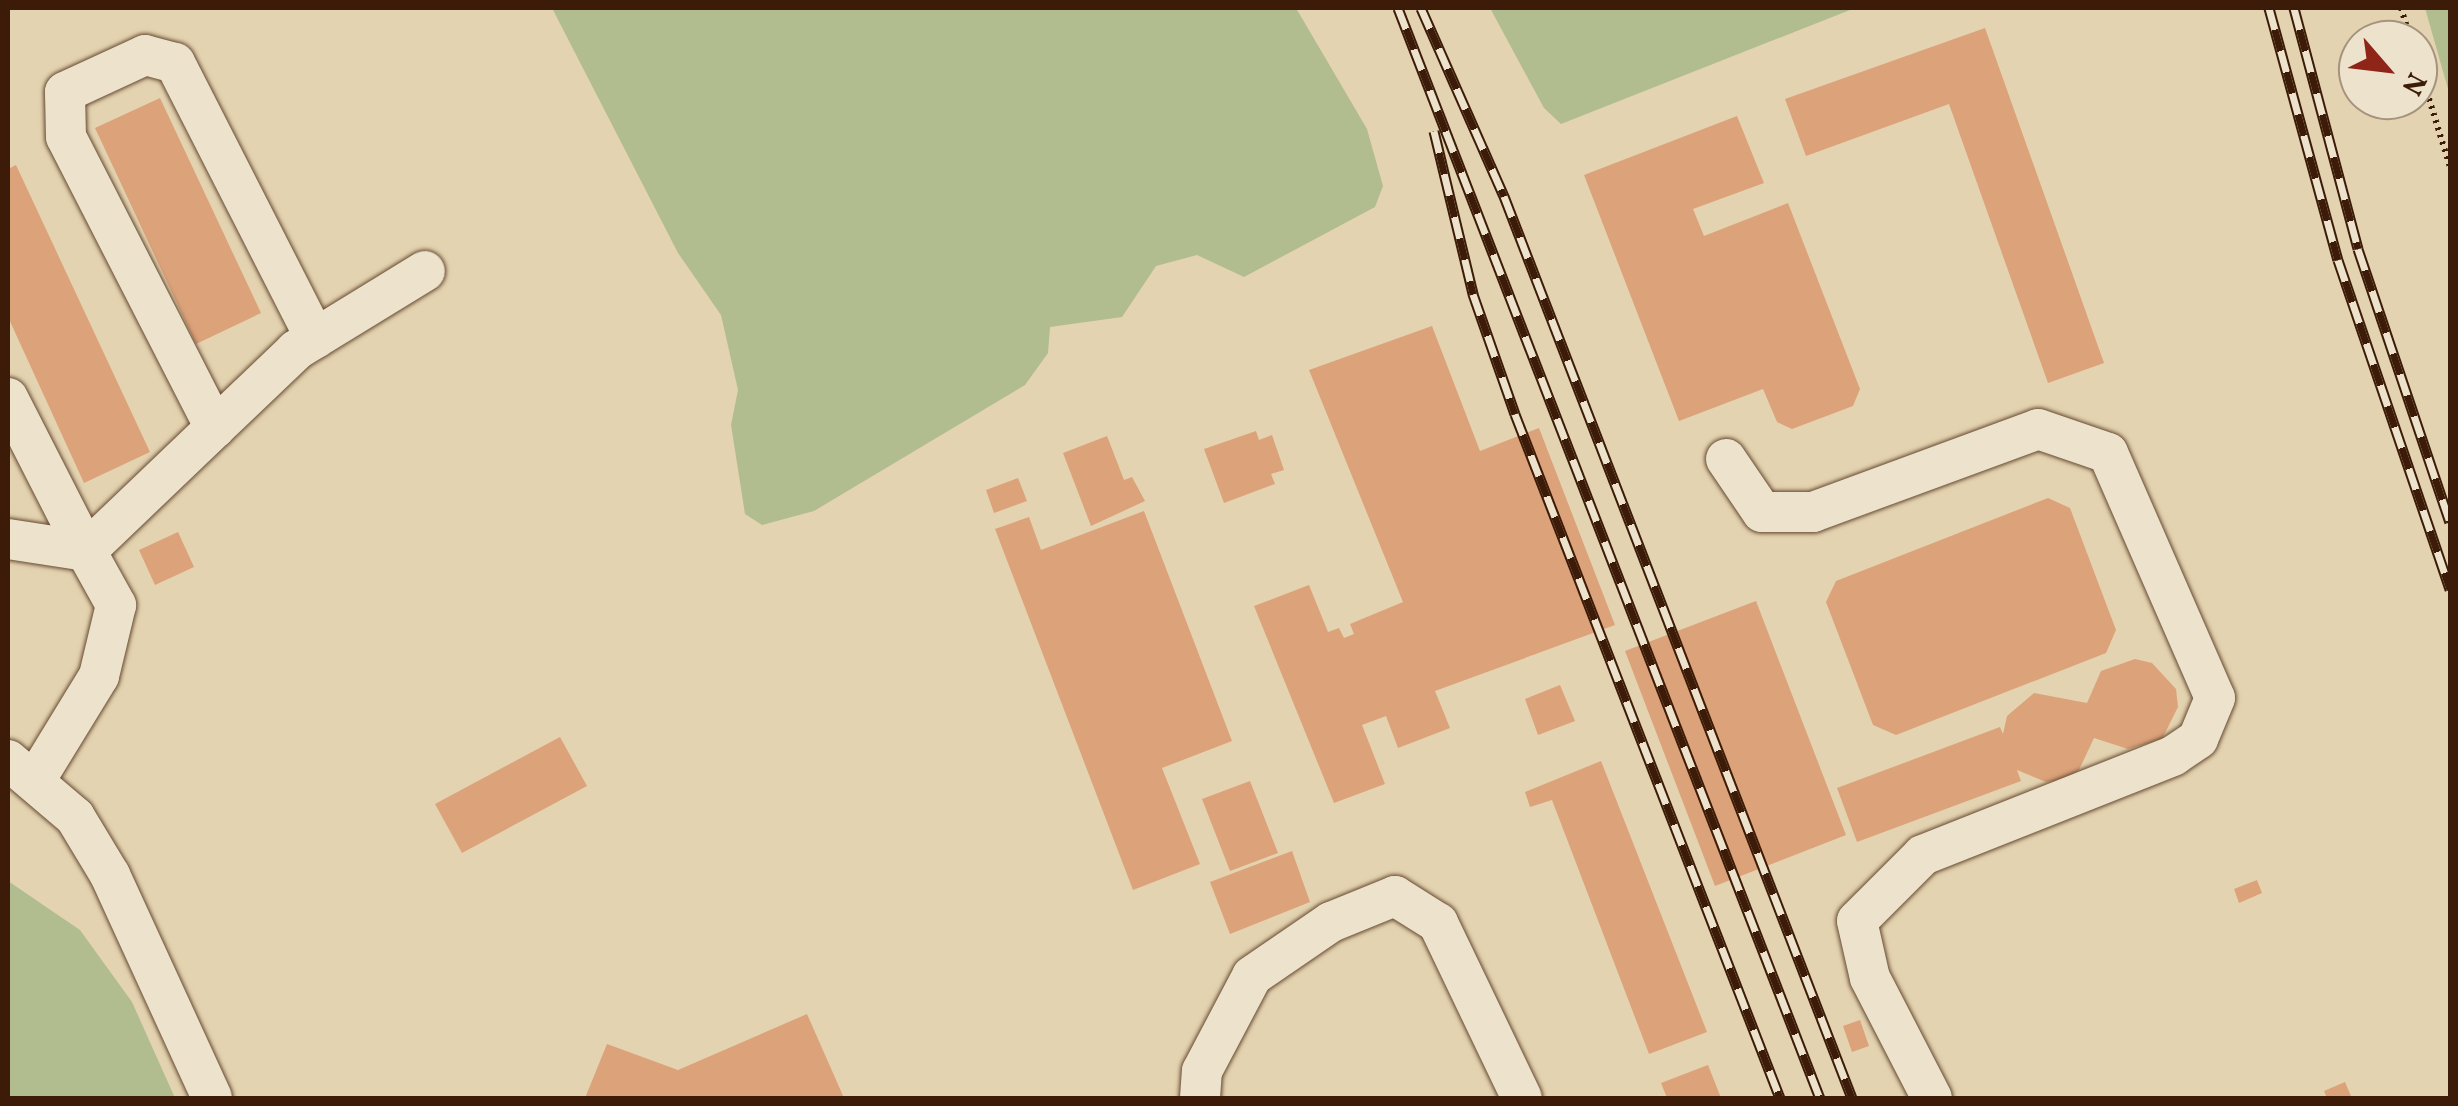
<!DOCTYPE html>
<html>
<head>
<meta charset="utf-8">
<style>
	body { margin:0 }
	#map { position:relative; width:2458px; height:1106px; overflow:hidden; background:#e4d3b0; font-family:Vollkorn,serif }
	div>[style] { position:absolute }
	.green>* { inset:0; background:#b1bd8e }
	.building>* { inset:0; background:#dca27a }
	.path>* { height:6px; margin-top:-3px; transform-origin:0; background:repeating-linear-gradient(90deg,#3c1c08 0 2.5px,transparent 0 7.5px) }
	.roads { filter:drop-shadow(0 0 2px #664a32) drop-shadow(0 0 2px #664a32) }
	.minor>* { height:40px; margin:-20px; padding:0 20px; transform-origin:20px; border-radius:20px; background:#ede2cc }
	.rail>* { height:11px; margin-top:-5.5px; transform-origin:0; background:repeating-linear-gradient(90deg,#ede2cc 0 22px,#3c1c08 0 44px); box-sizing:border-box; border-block:2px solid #3c1c08 }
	span { translate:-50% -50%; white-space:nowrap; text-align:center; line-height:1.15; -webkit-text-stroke:9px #ede2cc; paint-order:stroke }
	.frame { position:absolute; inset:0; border:10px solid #3c1c08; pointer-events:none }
	.north { position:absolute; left:2338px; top:20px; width:100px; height:100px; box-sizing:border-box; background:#ede2cc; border:2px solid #a6937e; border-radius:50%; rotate:118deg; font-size:28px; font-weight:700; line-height:40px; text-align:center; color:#3c1c08 }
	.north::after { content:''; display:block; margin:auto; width:35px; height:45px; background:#8f2418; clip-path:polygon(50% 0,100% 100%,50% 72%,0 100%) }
</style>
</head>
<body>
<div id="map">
	<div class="green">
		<div style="clip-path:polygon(552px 8px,1296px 8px,1367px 129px,1383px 186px,1375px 207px,1244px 277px,1197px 255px,1156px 266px,1122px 317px,1050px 327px,1048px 353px,1025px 385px,814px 511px,762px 525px,745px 514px,731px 425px,738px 390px,721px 315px,678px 253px)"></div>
		<div style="clip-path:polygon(1490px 8px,1855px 8px,1561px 124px,1544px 108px)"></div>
		<div style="clip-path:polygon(2425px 8px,2450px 8px,2450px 96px)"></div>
		<div style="clip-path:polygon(8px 881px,80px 930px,132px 1002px,175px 1098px,8px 1098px)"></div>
	</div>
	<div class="building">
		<div style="clip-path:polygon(1985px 28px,2104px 363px,2048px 383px,1949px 104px,1806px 156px,1785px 99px)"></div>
		<div style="clip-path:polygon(160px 98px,261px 313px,196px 344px,95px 128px)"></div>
		<div style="clip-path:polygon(1737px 116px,1764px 183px,1693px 209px,1704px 236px,1788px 203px,1860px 389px,1853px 406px,1792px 429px,1777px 422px,1763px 389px,1679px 421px,1584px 175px)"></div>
		<div style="clip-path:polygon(16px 165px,150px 452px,84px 483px,8px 317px,8px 169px)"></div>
		<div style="clip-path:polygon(1432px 326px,1480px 451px,1539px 428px,1615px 625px,1435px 691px,1450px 728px,1398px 748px,1386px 716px,1362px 725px,1385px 784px,1334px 803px,1254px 606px,1309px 585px,1328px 632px,1339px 628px,1344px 638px,1354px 634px,1350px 624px,1403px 602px,1309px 370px)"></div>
		<div style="clip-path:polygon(1256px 431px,1259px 440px,1272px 435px,1284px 470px,1271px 474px,1275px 484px,1224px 503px,1204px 449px)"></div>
		<div style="clip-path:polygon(1107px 436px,1124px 480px,1132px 477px,1145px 501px,1091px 526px,1063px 453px)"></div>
		<div style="clip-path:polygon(1018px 478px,1027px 501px,994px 513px,986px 490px)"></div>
		<div style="clip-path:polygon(2048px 498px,2070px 508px,2116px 630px,2106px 653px,1896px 735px,1873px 725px,1826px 602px,1836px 581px)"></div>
		<div style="clip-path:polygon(1144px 511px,1232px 741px,1162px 768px,1200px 864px,1133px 890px,995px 529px,1029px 517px,1041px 550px)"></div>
		<div style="clip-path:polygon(178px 532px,194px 567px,155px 585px,139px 550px)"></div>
		<div style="clip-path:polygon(1756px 601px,1846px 835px,1715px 886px,1625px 651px)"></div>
		<div style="clip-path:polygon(2135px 659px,2152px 663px,2176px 689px,2178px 707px,2162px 739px,2128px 749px,2094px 738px,2079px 770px,2064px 780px,2046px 782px,2017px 770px,2021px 781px,1857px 842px,1837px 788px,2000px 727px,2003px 734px,2007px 716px,2034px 693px,2087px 703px,2101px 671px)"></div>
		<div style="clip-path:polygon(1560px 685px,1575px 721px,1538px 735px,1525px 699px)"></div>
		<div style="clip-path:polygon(560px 737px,587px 786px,462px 853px,435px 804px)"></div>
		<div style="clip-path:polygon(1601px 761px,1707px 1032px,1649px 1054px,1552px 800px,1530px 807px,1525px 792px)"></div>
		<div style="clip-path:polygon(1250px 781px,1278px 853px,1230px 871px,1202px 799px)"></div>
		<div style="clip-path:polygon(1292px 851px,1310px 902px,1230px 934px,1210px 882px)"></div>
		<div style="clip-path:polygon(2257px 880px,2262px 893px,2239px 903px,2234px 889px)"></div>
		<div style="clip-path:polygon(807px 1014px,844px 1098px,585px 1098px,607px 1044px,678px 1070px)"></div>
		<div style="clip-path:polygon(1860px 1020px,1869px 1046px,1852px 1052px,1843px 1026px)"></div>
		<div style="clip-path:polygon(1708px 1065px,1721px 1098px,1667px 1098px,1661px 1083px)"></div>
		<div style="clip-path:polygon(2345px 1082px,2351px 1096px,2327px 1098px,2324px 1091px)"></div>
	</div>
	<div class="path">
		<div style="left:2401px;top:8px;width:34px;rotate:73deg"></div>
		<div style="left:2418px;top:63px;width:109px;rotate:72.9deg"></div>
	</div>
	<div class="roads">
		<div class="minor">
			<div style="left:8px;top:398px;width:172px;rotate:63deg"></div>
			<div style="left:86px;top:551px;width:291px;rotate:-43.7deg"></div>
			<div style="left:296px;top:350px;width:151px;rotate:-31.5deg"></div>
			<div style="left:215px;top:428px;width:327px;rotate:-117.1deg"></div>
			<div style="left:66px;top:137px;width:45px;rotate:-91.3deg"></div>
			<div style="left:65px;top:92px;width:88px;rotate:-24.8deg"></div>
			<div style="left:145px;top:55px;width:31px;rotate:15deg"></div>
			<div style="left:175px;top:63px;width:309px;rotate:63deg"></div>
			<div style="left:1726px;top:459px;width:64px;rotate:55.8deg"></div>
			<div style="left:1762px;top:512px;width:51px"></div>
			<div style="left:1813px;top:512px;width:240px;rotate:-20.2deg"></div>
			<div style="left:2038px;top:429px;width:74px;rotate:18.9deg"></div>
			<div style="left:2108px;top:453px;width:267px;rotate:66.4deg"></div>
			<div style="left:2215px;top:698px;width:44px;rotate:112.5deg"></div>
			<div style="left:2198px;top:739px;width:30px;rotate:146deg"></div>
			<div style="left:2173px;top:756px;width:269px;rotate:158.4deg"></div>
			<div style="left:1923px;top:855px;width:93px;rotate:135deg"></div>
			<div style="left:1857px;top:921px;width:58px;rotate:77.2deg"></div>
			<div style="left:1870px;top:978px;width:135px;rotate:62.7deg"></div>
			<div style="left:8px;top:539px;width:79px;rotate:8.7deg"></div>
			<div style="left:86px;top:551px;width:62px;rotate:60.9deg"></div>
			<div style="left:116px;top:605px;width:73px;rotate:103.5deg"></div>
			<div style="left:99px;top:676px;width:119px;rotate:121.5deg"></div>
			<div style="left:8px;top:760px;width:88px;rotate:40.4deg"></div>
			<div style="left:75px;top:817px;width:68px;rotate:58.9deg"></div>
			<div style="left:110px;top:875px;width:245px;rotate:65.4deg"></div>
			<div style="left:1200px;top:1098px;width:27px;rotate:-86deg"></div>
			<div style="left:1202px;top:1071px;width:107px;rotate:-62.2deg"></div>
			<div style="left:1252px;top:976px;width:96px;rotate:-34.4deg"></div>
			<div style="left:1331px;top:922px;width:69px;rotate:-22.1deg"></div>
			<div style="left:1395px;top:896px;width:51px;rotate:32.1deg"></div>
			<div style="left:1438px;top:923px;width:194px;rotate:64.4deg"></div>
		</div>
	</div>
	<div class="rail">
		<div style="left:1398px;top:8px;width:1169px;rotate:68.84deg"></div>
		<div style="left:1421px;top:8px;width:206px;rotate:66.2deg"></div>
		<div style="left:1504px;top:196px;width:967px;rotate:68.9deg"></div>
		<div style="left:2269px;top:8px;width:261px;rotate:74.7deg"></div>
		<div style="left:2338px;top:260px;width:348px;rotate:71.2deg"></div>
		<div style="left:2294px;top:8px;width:249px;rotate:75.1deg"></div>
		<div style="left:2358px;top:249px;width:288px;rotate:71.4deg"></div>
		<div style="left:1434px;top:131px;width:168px;rotate:76.5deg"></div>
		<div style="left:1473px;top:294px;width:127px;rotate:70.7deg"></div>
		<div style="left:1515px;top:414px;width:734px;rotate:68.82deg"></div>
	</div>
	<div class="frame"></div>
	<div class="north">N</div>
</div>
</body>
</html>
